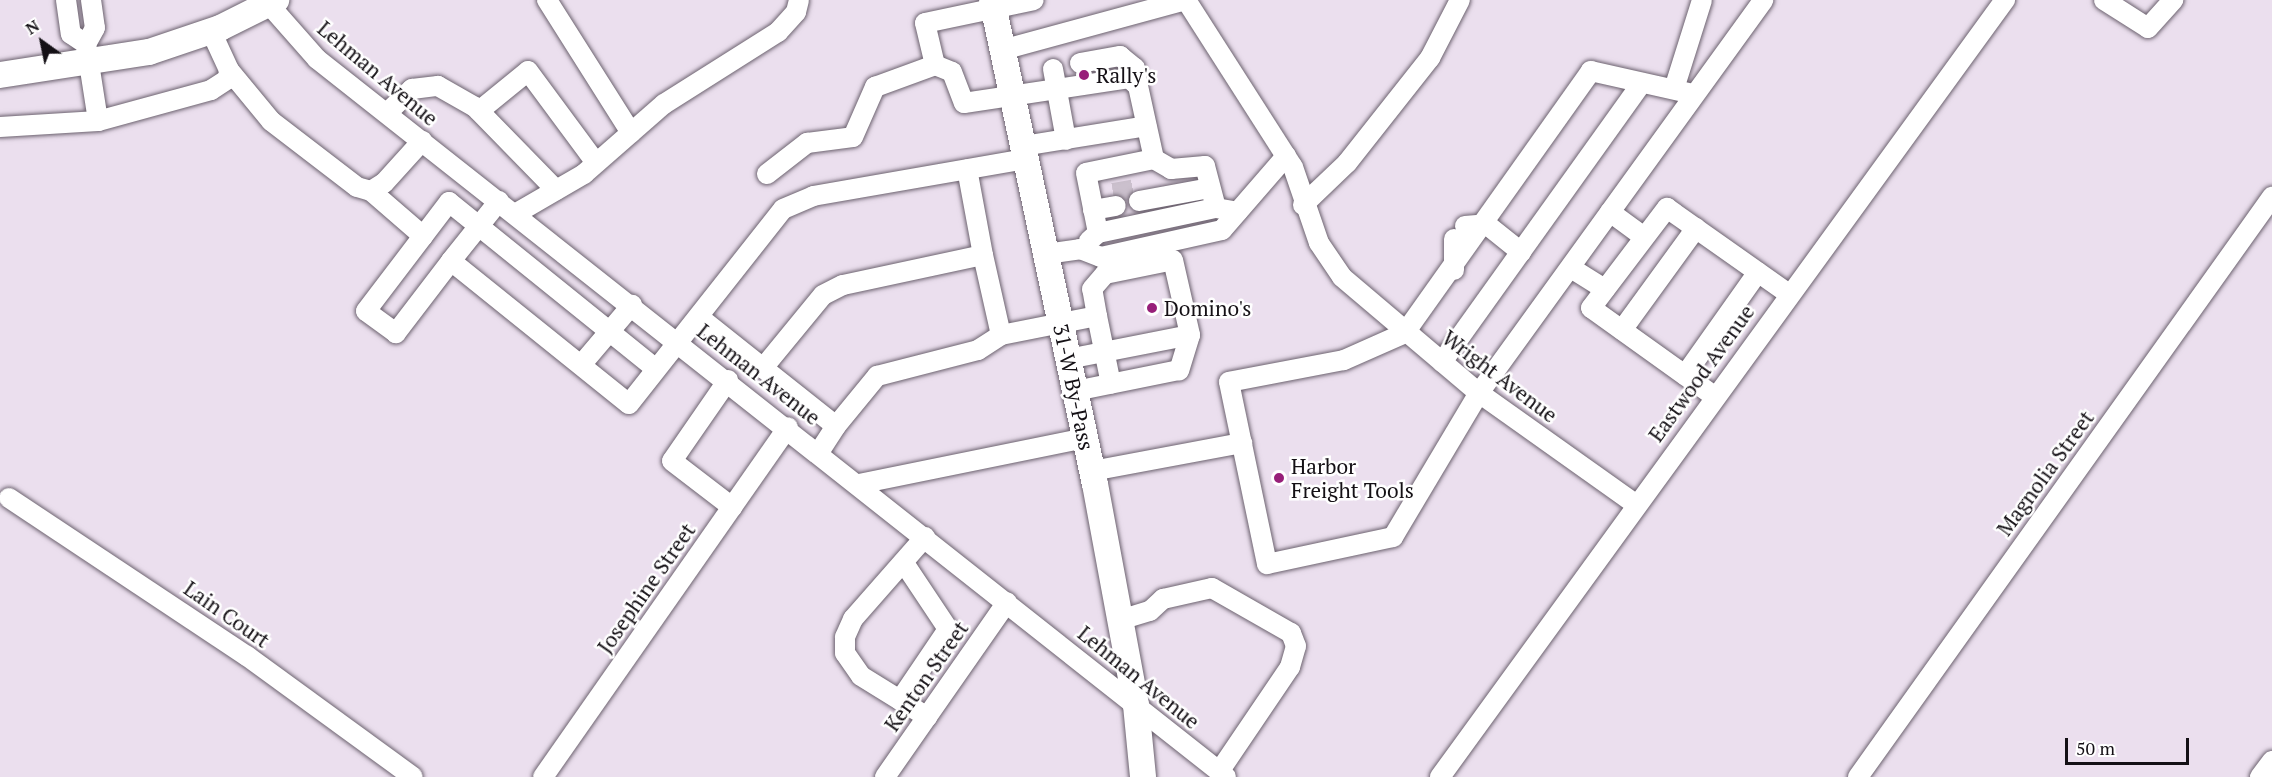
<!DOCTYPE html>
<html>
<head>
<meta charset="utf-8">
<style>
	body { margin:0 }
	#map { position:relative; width:2272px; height:777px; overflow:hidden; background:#ebdfee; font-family:"PT Serif",serif }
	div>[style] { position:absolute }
	.minor-tunnel>* { height:20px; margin-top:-10px; transform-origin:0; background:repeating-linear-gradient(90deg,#cbc0cd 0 20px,transparent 0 30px) }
	.roads { filter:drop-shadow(0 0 2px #6c626f) drop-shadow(0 0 2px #6c626f) }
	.minor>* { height:20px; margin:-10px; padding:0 10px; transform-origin:10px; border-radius:10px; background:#fff }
	.major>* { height:26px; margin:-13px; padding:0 13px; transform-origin:13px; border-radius:13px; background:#fff }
	.dots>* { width:16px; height:16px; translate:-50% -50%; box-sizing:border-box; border:3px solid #fff; border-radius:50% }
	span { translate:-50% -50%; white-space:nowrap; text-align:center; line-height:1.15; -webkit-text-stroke:5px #fff; paint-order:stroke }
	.street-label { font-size:21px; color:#141015 }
	.poi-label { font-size:21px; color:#141015 }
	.left { translate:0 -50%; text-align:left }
	.north { position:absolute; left:12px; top:12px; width:60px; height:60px; -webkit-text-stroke:4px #fff; paint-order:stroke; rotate:327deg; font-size:16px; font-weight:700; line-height:24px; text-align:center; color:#141015 }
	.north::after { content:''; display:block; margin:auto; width:21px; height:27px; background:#141015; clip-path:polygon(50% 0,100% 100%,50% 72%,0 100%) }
	.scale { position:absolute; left:2065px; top:738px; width:124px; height:27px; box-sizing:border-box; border:3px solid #141015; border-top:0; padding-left:8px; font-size:18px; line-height:21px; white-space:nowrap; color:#141015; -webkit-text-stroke:4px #fff; paint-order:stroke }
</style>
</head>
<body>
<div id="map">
	<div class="minor-tunnel">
		<div style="left:1113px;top:193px;width:23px;rotate:-10deg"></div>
	</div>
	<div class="roads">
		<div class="minor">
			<div style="left:66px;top:0;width:34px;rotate:82deg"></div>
			<div style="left:71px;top:34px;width:18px;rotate:34deg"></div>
			<div style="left:91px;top:0;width:28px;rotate:82deg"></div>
			<div style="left:95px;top:28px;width:18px;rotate:119deg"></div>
			<div style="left:86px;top:44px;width:78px;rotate:81.1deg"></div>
			<div style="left:265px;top:0;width:79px;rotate:48.6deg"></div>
			<div style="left:317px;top:59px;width:1158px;rotate:38.3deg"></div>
			<div style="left:547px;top:0;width:157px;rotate:57.7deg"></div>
			<div style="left:1186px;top:0;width:198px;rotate:57.4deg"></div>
			<div style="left:1293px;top:167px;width:80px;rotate:71.1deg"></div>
			<div style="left:1319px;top:243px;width:41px;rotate:55.9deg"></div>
			<div style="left:1342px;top:277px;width:180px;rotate:40.3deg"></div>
			<div style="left:1479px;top:393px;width:191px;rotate:35.4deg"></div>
			<div style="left:2104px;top:0;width:52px;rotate:32.5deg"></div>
			<div style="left:2148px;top:28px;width:38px;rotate:-48deg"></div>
			<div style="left:1002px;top:50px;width:191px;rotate:-15.2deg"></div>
			<div style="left:1080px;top:63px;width:41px;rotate:-9.9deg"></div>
			<div style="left:1120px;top:56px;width:19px;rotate:39deg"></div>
			<div style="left:1135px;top:68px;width:18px;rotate:81deg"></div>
			<div style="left:935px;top:65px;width:18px;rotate:22deg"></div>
			<div style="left:952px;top:72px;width:33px;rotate:69deg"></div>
			<div style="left:964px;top:103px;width:167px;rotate:-8.6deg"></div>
			<div style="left:1129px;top:78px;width:12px;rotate:42deg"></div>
			<div style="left:1138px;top:86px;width:75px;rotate:77.6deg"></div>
			<div style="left:1154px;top:159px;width:69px;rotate:168.4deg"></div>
			<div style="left:1086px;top:173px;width:61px;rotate:78.7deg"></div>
			<div style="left:1053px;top:69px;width:72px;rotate:79.6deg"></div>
			<div style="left:229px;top:70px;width:66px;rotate:50.5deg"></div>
			<div style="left:271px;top:121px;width:108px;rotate:37.5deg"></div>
			<div style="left:357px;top:187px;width:15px;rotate:16deg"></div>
			<div style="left:371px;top:191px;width:15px;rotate:-32deg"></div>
			<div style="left:384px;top:183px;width:57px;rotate:-47.9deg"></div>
			<div style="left:1674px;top:89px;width:93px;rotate:-72.5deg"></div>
			<div style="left:1693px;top:94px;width:105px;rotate:-167.3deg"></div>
			<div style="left:1591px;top:71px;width:321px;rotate:125.4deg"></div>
			<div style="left:1405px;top:333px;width:67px;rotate:156.1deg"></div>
			<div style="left:1344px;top:360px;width:117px;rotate:169.2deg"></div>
			<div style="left:1229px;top:382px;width:186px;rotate:78.2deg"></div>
			<div style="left:1267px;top:564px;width:129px;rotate:-12.1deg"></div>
			<div style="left:1393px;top:537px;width:168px;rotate:-59.2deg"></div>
			<div style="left:1479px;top:393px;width:485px;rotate:-54.1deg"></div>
			<div style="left:479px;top:111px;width:63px;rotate:-39.2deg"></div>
			<div style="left:528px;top:71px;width:114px;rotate:53.5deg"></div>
			<div style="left:387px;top:113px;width:35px;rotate:-44deg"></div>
			<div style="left:412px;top:89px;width:26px;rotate:-7deg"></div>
			<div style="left:438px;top:86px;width:43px;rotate:29.6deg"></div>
			<div style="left:475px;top:107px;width:116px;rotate:45.7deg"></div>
			<div style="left:0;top:127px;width:98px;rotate:-3.5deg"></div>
			<div style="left:98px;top:121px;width:117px;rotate:-15.3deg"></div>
			<div style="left:211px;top:90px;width:20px;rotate:-33deg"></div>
			<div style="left:228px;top:79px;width:9px;rotate:-84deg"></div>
			<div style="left:229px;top:70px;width:43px;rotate:-114.8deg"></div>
			<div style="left:1023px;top:146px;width:125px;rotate:-9.2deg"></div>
			<div style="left:1154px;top:159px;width:20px;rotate:30deg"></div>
			<div style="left:1171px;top:169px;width:34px;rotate:-5deg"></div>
			<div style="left:1205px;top:166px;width:43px;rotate:75.3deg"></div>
			<div style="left:767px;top:174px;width:51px;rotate:-37.8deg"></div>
			<div style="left:807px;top:143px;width:46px;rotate:-7.4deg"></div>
			<div style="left:853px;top:137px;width:55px;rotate:-66.3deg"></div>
			<div style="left:875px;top:87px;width:64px;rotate:-20.1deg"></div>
			<div style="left:935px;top:65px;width:43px;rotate:-103.4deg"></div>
			<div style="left:925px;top:23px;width:111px;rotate:-11.9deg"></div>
			<div style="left:371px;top:191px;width:69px;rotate:40.9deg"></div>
			<div style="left:499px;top:201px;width:77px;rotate:128.7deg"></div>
			<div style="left:451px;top:261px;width:228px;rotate:38.8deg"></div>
			<div style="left:629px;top:404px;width:248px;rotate:-51.7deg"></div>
			<div style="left:783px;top:209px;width:33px;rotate:-23deg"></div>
			<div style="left:813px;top:196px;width:215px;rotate:-9.9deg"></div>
			<div style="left:1139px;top:201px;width:72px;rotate:-10.4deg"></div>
			<div style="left:1303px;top:205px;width:61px;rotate:-43.7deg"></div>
			<div style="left:1347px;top:163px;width:134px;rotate:-51.7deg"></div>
			<div style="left:1430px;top:58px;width:65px;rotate:-62.7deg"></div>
			<div style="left:1093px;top:210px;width:23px;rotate:-10deg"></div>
			<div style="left:1610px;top:212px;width:42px;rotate:36.3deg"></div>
			<div style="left:515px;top:214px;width:80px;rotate:-30.1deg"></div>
			<div style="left:584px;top:174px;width:106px;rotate:-41.2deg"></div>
			<div style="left:664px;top:104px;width:135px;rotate:-32.3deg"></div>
			<div style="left:778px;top:32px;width:27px;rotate:-48deg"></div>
			<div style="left:796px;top:12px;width:12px;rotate:-76deg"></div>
			<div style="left:1465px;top:226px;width:21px;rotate:-5deg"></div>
			<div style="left:1486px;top:224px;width:45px;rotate:38.7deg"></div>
			<div style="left:1089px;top:241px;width:12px;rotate:-42deg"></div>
			<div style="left:1098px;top:233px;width:121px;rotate:-12deg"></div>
			<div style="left:1216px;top:208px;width:22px;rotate:10deg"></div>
			<div style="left:1046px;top:254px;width:34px;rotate:-8deg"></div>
			<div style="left:1080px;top:249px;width:22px;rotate:21deg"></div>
			<div style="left:1101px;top:257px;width:124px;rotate:-12.6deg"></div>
			<div style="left:1222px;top:230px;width:98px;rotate:-49.1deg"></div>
			<div style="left:451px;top:261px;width:91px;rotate:127.4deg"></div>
			<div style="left:396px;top:333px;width:37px;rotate:-144deg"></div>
			<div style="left:366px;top:311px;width:137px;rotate:-52.7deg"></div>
			<div style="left:449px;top:202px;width:266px;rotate:38.9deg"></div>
			<div style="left:1571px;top:268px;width:40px;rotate:32deg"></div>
			<div style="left:1454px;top:270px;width:31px;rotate:-90deg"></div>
			<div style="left:1097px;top:316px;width:69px;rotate:78.4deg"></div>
			<div style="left:699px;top:317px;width:82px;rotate:38.6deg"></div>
			<div style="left:763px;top:368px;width:94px;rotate:-50.6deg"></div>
			<div style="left:823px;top:295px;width:22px;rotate:-27deg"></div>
			<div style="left:843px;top:285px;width:143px;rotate:-12.1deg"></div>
			<div style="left:983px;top:255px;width:87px;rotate:-100.5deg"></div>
			<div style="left:1622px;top:330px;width:126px;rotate:-54deg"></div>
			<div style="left:1001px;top:335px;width:98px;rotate:-11.2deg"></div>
			<div style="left:1097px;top:316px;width:27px;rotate:-100deg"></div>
			<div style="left:1092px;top:289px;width:20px;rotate:-49deg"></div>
			<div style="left:1105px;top:274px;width:69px;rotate:-11.6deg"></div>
			<div style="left:1173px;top:260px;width:77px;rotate:77.2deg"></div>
			<div style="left:1190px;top:335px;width:37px;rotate:107deg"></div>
			<div style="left:1179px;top:370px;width:106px;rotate:168.6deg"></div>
			<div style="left:1068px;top:359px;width:124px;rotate:-11.1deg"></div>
			<div style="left:1442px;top:362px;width:343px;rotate:-54.4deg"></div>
			<div style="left:581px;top:365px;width:79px;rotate:-49.6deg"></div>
			<div style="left:763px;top:368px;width:93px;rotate:38.5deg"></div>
			<div style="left:836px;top:426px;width:31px;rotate:123deg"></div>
			<div style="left:1685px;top:375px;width:126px;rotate:-54.7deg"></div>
			<div style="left:728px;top:380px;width:98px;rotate:124.7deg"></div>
			<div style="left:672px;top:461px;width:76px;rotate:37.5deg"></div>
			<div style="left:1714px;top:396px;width:151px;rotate:-144.4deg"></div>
			<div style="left:1591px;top:308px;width:126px;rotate:-52.8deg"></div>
			<div style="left:1667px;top:208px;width:149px;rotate:35.2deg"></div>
			<div style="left:836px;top:426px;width:65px;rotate:-50.6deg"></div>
			<div style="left:877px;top:376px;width:104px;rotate:-14.4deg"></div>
			<div style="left:978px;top:350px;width:27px;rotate:-33deg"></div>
			<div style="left:1001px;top:335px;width:82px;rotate:-102.7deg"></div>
			<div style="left:1092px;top:471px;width:153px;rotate:-10.6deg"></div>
			<div style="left:859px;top:484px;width:231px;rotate:-11.5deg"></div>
			<div style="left:9px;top:498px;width:286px;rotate:33.6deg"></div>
			<div style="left:247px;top:656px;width:205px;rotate:36.1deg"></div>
			<div style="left:925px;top:537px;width:109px;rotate:131.3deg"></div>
			<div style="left:853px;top:619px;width:20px;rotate:114deg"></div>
			<div style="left:845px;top:637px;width:16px;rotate:90deg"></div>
			<div style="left:845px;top:653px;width:28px;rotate:55deg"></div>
			<div style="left:861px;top:676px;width:78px;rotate:31.8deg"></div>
			<div style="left:1120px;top:620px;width:31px;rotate:-17deg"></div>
			<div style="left:1150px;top:611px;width:18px;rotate:-43deg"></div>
			<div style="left:1163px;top:599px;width:50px;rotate:-12.7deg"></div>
			<div style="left:1212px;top:588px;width:91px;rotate:29.7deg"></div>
			<div style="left:1291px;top:633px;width:14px;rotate:69deg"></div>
			<div style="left:1296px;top:646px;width:22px;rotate:106deg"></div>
			<div style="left:1290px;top:667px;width:127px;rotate:124.1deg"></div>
			<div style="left:900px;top:700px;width:86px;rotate:-55.9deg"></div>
			<div style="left:948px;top:629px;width:79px;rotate:-123.7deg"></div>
			<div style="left:543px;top:777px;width:427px;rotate:-55deg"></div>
			<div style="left:885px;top:777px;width:213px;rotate:-55.1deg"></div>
			<div style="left:1440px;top:777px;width:961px;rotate:-53.98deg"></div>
			<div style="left:1858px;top:777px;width:713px;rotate:-54.48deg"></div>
			<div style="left:2260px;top:777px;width:20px;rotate:-53deg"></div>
		</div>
		<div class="major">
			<div style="left:992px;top:0;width:495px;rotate:78deg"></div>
			<div style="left:1095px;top:484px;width:225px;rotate:79.5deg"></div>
			<div style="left:1136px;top:705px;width:72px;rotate:84.4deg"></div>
			<div style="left:0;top:75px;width:151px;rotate:-8.8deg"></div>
			<div style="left:149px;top:52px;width:75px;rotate:-18.7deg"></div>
			<div style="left:220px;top:28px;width:63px;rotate:-26.6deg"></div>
		</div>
	</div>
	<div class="dots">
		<div style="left:1084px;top:75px;background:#971f79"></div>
		<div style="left:1152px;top:308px;background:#971f79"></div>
		<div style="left:1279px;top:478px;background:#971f79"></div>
	</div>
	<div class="street-label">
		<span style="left:378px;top:73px;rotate:40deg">Lehman Avenue</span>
		<span style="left:1701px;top:373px;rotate:-54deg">Eastwood Avenue</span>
		<span style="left:759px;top:374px;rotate:38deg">Lehman Avenue</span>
		<span style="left:1500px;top:376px;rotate:37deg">Wright Avenue</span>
		<span style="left:1074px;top:387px;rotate:78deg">31-W By-Pass</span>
		<span style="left:2045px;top:473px;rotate:-54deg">Magnolia Street</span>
		<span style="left:646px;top:588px;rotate:-55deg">Josephine Street</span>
		<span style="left:227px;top:614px;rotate:35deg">Lain Court</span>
		<span style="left:926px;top:676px;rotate:-55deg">Kenton Street</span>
		<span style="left:1139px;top:677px;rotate:39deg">Lehman Avenue</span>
	</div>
	<div class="poi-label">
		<span class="left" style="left:1096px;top:75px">Rally's</span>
		<span class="left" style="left:1164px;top:308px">Domino's</span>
		<span class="left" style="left:1291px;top:478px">Harbor<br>Freight Tools</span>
	</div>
	<div class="north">N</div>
	<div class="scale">50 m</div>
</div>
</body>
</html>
